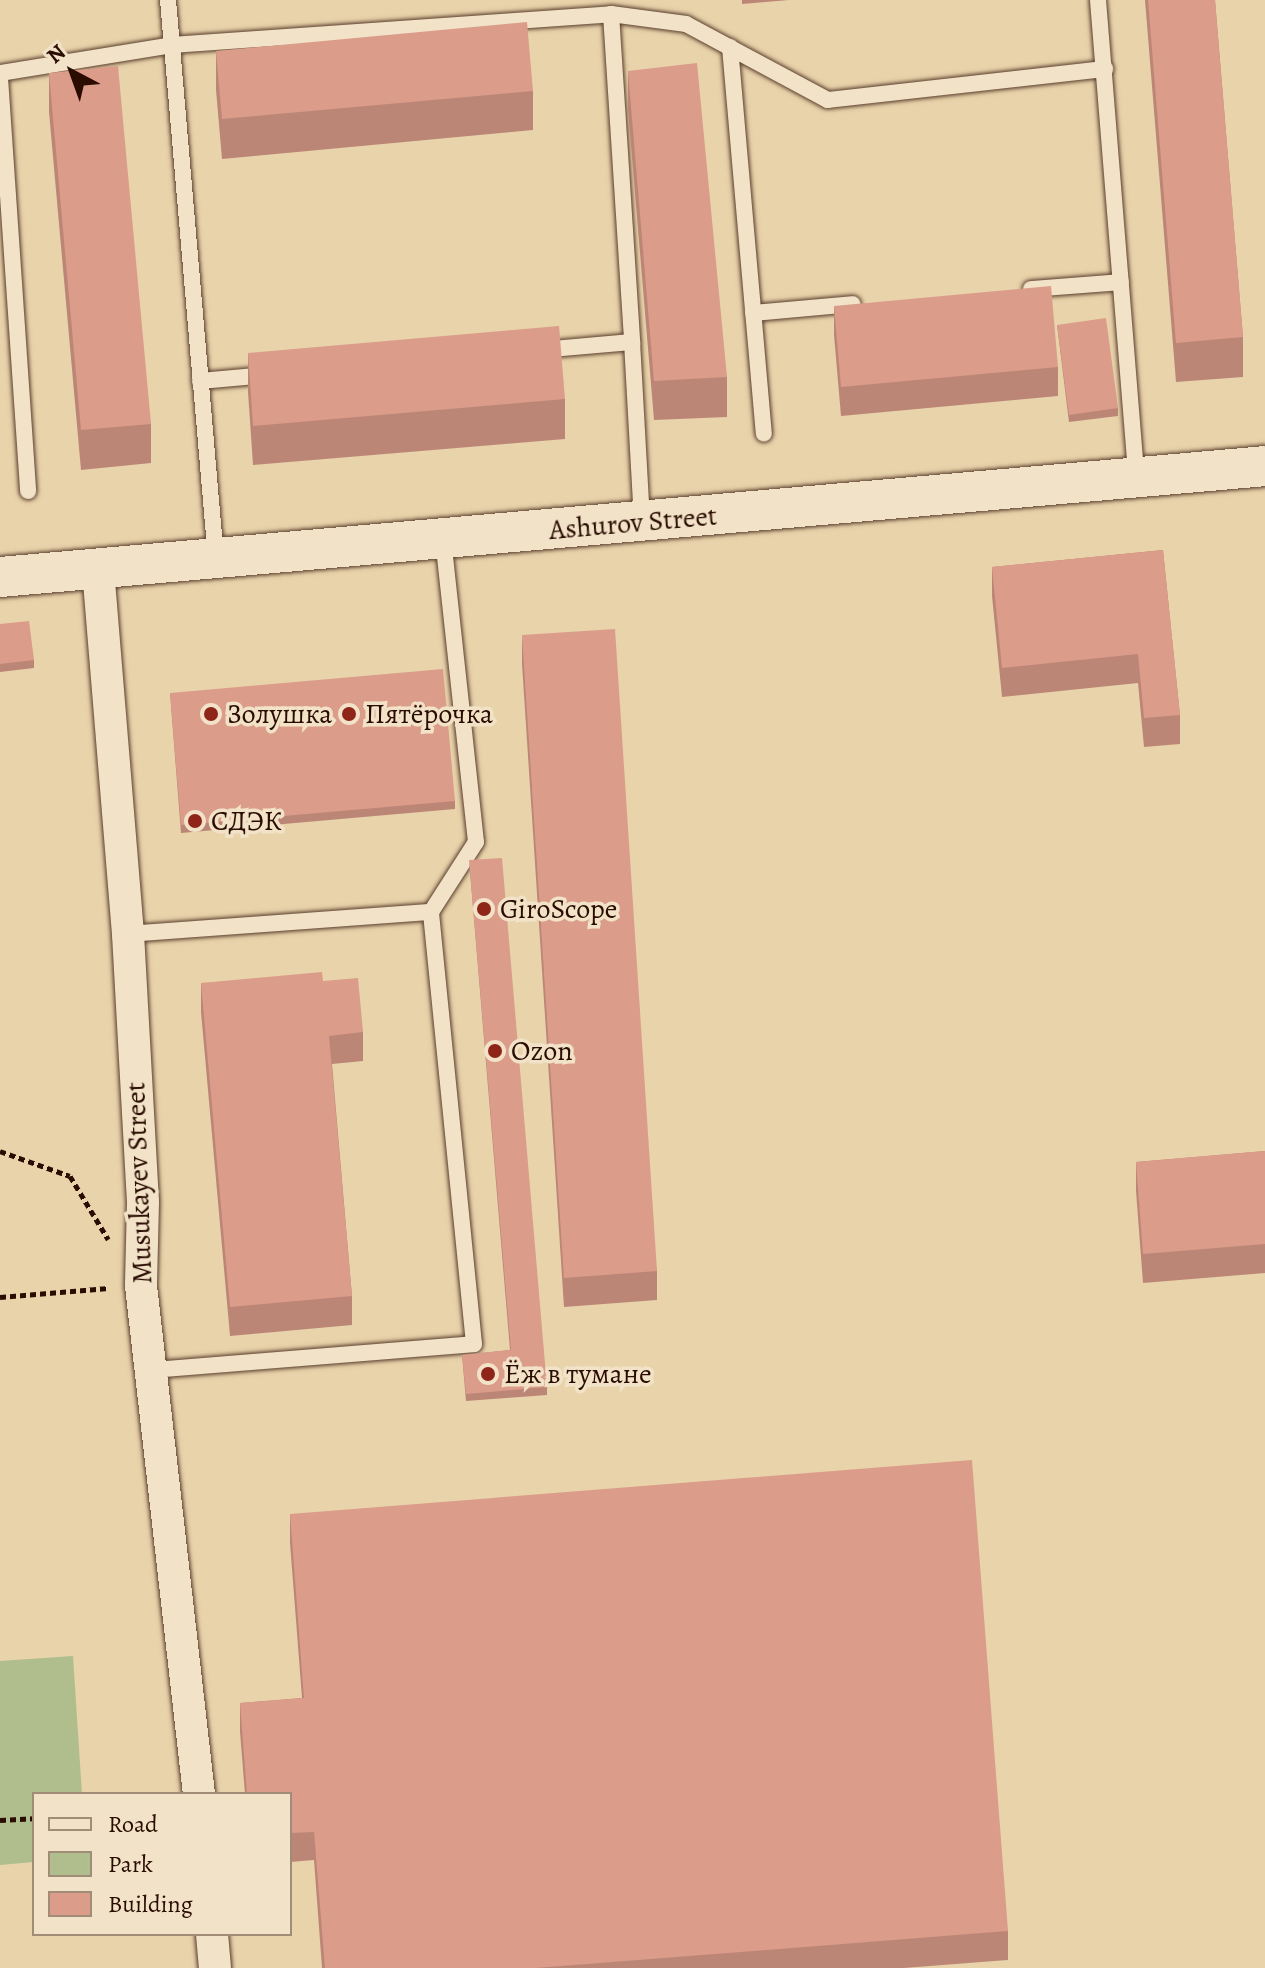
<!DOCTYPE html>
<html>
<head>
<meta charset="utf-8">
<style>
	body { margin:0 }
	#map { position:relative; width:1265px; height:1968px; overflow:hidden; background:#e9d3ab; font-family:Alegreya,serif }
	div>[style] { position:absolute }
	.green>* { inset:0; background:#b0be8e }
	.path>* { height:5px; margin-top:-2.5px; transform-origin:0; background:repeating-linear-gradient(90deg,#2a0c01 0 6px,transparent 0 10px) }
	.roads { filter:drop-shadow(0 0 2px #5a3e2c) drop-shadow(0 0 2px #5a3e2c) }
	.service>* { height:16px; margin:-8px; padding:0 8px; transform-origin:8px; border-radius:8px; background:#f1e2c8 }
	.minor>* { height:32px; margin:-16px; padding:0 16px; transform-origin:16px; border-radius:16px; background:#f1e2c8 }
	.tertiary>* { height:40px; margin:-20px; padding:0 20px; transform-origin:20px; border-radius:20px; background:#f1e2c8 }
	.wall>* { inset:0; background:#bc8677 }
	.building>* { inset:0; background:#db9c8a }
	.dots>* { width:22px; height:22px; translate:-50% -50%; box-sizing:border-box; border:4px solid #f1e2c8; border-radius:50% }
	span { translate:-50% -50%; white-space:nowrap; text-align:center; line-height:1.15; -webkit-text-stroke:7px #f1e2c8; paint-order:stroke }
	.street-label { font-size:28px; color:#2a0c01 }
	.poi-label { font-size:28px; color:#2a0c01 }
	.left { translate:0 -50%; text-align:left }
	.legend { position:absolute; left:32px; top:1792px; width:260px; height:144px; box-sizing:border-box; background:#f1e2c8; border:2px solid #a18c78; margin:0; padding:10px 14px; list-style:none; font-size:24px; color:#2a0c01 }
	.legend li { display:flex; align-items:center; gap:16px; height:40px }
	.legend b { width:40px; border:2px solid #a18c78 }
	.north { position:absolute; left:32px; top:32px; width:80px; height:80px; -webkit-text-stroke:6px #f1e2c8; paint-order:stroke; rotate:319deg; font-size:22px; font-weight:700; line-height:32px; text-align:center; color:#2a0c01 }
	.north::after { content:''; display:block; margin:auto; width:28px; height:36px; background:#2a0c01; clip-path:polygon(50% 0,100% 100%,50% 72%,0 100%) }
</style>
</head>
<body>
<div id="map">
	<div class="green">
		<div style="clip-path:polygon(73px 1656px,82px 1794px,34px 1794px,34px 1862px,0 1865px,0 1661px)"></div>
	</div>
	<div class="path">
		<div style="left:0;top:1151px;width:74px;rotate:19.7deg"></div>
		<div style="left:70px;top:1176px;width:74px;rotate:58.9deg"></div>
		<div style="left:0;top:1297px;width:109px;rotate:-4.7deg"></div>
		<div style="left:0;top:1820px;width:34px;rotate:-3deg"></div>
	</div>
	<div class="roads">
		<div class="service">
			<div style="left:168px;top:0;width:561px;rotate:85.09deg"></div>
			<div style="left:1098px;top:0;width:479px;rotate:85.4deg"></div>
			<div style="left:611px;top:14px;width:76px;rotate:7.6deg"></div>
			<div style="left:686px;top:24px;width:161px;rotate:28.2deg"></div>
			<div style="left:828px;top:100px;width:279px;rotate:-6.4deg"></div>
			<div style="left:730px;top:47px;width:388px;rotate:85deg"></div>
			<div style="left:0;top:73px;width:174px;rotate:-9.2deg"></div>
			<div style="left:172px;top:45px;width:440px;rotate:-4deg"></div>
			<div style="left:611px;top:14px;width:329px;rotate:86.3deg"></div>
			<div style="left:632px;top:342px;width:91px;rotate:175deg"></div>
			<div style="left:0;top:78px;width:414px;rotate:86.1deg"></div>
			<div style="left:1031px;top:289px;width:90px;rotate:-4.4deg"></div>
			<div style="left:753px;top:313px;width:100px;rotate:-5.1deg"></div>
			<div style="left:632px;top:342px;width:178px;rotate:86.8deg"></div>
			<div style="left:200px;top:381px;width:67px;rotate:-5.1deg"></div>
			<div style="left:128px;top:934px;width:304px;rotate:-4.2deg"></div>
			<div style="left:153px;top:1370px;width:322px;rotate:-4.6deg"></div>
			<div style="left:474px;top:1344px;width:434px;rotate:-95.7deg"></div>
			<div style="left:431px;top:912px;width:83px;rotate:-57.3deg"></div>
			<div style="left:476px;top:842px;width:304px;rotate:-96.2deg"></div>
		</div>
		<div class="minor">
			<div style="left:98px;top:569px;width:366px;rotate:85.3deg"></div>
			<div style="left:128px;top:934px;width:268px;rotate:86.8deg"></div>
			<div style="left:143px;top:1202px;width:84px;rotate:91.4deg"></div>
			<div style="left:141px;top:1286px;width:511px;rotate:83.49deg"></div>
			<div style="left:212px;top:1934px;width:34px;rotate:85deg"></div>
		</div>
		<div class="tertiary">
			<div style="left:0;top:577px;width:1270px;rotate:-5.01deg"></div>
		</div>
	</div>
	<div class="wall">
		<div style="clip-path:polygon(742px 0,789px 0,742px 4px)"></div>
		<div style="clip-path:polygon(1145px 0,1215px 0,1243px 337px,1243px 377px,1176px 382px)"></div>
		<div style="clip-path:polygon(216px 51px,533px 91px,533px 130px,222px 159px,216px 90px)"></div>
		<div style="clip-path:polygon(628px 71px,727px 377px,727px 417px,654px 420px,628px 110px)"></div>
		<div style="clip-path:polygon(49px 73px,151px 424px,151px 463px,81px 470px,49px 112px)"></div>
		<div style="clip-path:polygon(834px 306px,1058px 367px,1058px 396px,841px 416px,834px 335px)"></div>
		<div style="clip-path:polygon(1057px 325px,1118px 408px,1118px 416px,1069px 422px)"></div>
		<div style="clip-path:polygon(248px 353px,565px 399px,565px 439px,253px 465px,248px 392px)"></div>
		<div style="clip-path:polygon(1163px 550px,1180px 715px,1180px 744px,1144px 747px,1138px 683px,1002px 697px,992px 596px,992px 567px)"></div>
		<div style="clip-path:polygon(0 624px,34px 660px,34px 668px,0 672px)"></div>
		<div style="clip-path:polygon(522px 635px,657px 1271px,657px 1300px,564px 1307px,522px 664px)"></div>
		<div style="clip-path:polygon(170px 693px,455px 801px,455px 809px,181px 833px)"></div>
		<div style="clip-path:polygon(469px 860px,547px 1387px,547px 1395px,466px 1401px,462px 1355px,510px 1350px)"></div>
		<div style="clip-path:polygon(323px 981px,363px 1032px,363px 1061px,332px 1064px,352px 1296px,352px 1325px,230px 1336px,201px 1012px,201px 983px)"></div>
		<div style="clip-path:polygon(1265px 1151px,1265px 1273px,1143px 1283px,1136px 1191px,1136px 1162px)"></div>
		<div style="clip-path:polygon(290px 1514px,1008px 1931px,1008px 1960px,904px 1968px,322px 1968px,314px 1860px,290px 1862px,290px 1794px,245px 1794px,240px 1732px,240px 1703px,302px 1698px,290px 1543px)"></div>
	</div>
	<div class="building">
		<div style="clip-path:polygon(1148px 0,1215px 0,1243px 337px,1176px 343px)"></div>
		<div style="clip-path:polygon(527px 22px,533px 91px,222px 119px,216px 51px)"></div>
		<div style="clip-path:polygon(697px 63px,727px 377px,654px 381px,628px 71px)"></div>
		<div style="clip-path:polygon(118px 66px,151px 424px,81px 430px,49px 73px)"></div>
		<div style="clip-path:polygon(1051px 286px,1058px 367px,841px 387px,834px 306px)"></div>
		<div style="clip-path:polygon(1106px 318px,1118px 408px,1069px 415px,1057px 325px)"></div>
		<div style="clip-path:polygon(559px 326px,565px 399px,253px 426px,248px 353px)"></div>
		<div style="clip-path:polygon(1163px 550px,1180px 715px,1144px 718px,1138px 654px,1002px 668px,992px 567px)"></div>
		<div style="clip-path:polygon(29px 621px,34px 660px,0 664px,0 624px)"></div>
		<div style="clip-path:polygon(615px 629px,657px 1271px,564px 1278px,522px 635px)"></div>
		<div style="clip-path:polygon(443px 669px,455px 801px,181px 825px,170px 693px)"></div>
		<div style="clip-path:polygon(502px 858px,547px 1387px,466px 1394px,462px 1355px,511px 1350px,469px 860px)"></div>
		<div style="clip-path:polygon(322px 972px,323px 981px,358px 978px,363px 1032px,329px 1036px,352px 1296px,230px 1307px,201px 983px)"></div>
		<div style="clip-path:polygon(1265px 1151px,1265px 1244px,1143px 1254px,1136px 1162px)"></div>
		<div style="clip-path:polygon(972px 1460px,1008px 1931px,536px 1968px,325px 1968px,314px 1832px,290px 1833px,290px 1794px,247px 1794px,240px 1703px,304px 1698px,290px 1514px)"></div>
	</div>
	<div class="dots">
		<div style="left:211px;top:714px;background:#8f2418"></div>
		<div style="left:349px;top:714px;background:#8f2418"></div>
		<div style="left:195px;top:821px;background:#8f2418"></div>
		<div style="left:484px;top:909px;background:#8f2418"></div>
		<div style="left:495px;top:1051px;background:#8f2418"></div>
		<div style="left:488px;top:1374px;background:#8f2418"></div>
	</div>
	<div class="street-label">
		<span style="left:633px;top:523px;rotate:-5deg">Ashurov Street</span>
		<span style="left:139px;top:1183px;rotate:-92deg">Musukayev Street</span>
	</div>
	<div class="poi-label">
		<span class="left" style="left:227px;top:714px">Золушка</span>
		<span class="left" style="left:365px;top:714px">Пятёрочка</span>
		<span class="left" style="left:211px;top:821px">СДЭК</span>
		<span class="left" style="left:500px;top:909px">GiroScope</span>
		<span class="left" style="left:511px;top:1051px">Ozon</span>
		<span class="left" style="left:504px;top:1374px">Ёж в тумане</span>
	</div>
	<ul class="legend">
	<li><b style="height:10px;background:#f1e2c8"></b>Road</li>
	<li><b style="height:22px;background:#b0be8e"></b>Park</li>
	<li><b style="height:22px;background:#db9c8a"></b>Building</li>
	</ul>
	<div class="north">N</div>
</div>
</body>
</html>
